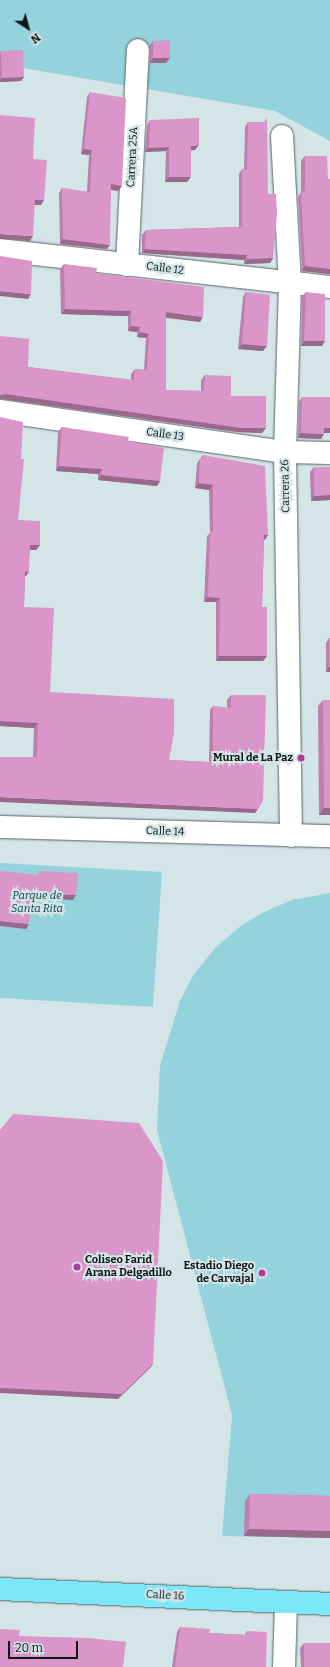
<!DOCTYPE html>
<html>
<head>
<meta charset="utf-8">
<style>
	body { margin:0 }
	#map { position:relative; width:330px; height:1667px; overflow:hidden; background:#d4e5e8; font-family:Bitter,serif }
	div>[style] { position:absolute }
	.green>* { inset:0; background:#94d2dc }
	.roads { filter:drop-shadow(0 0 1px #556466) drop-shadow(0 0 1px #556466) }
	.minor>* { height:22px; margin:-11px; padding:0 11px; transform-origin:11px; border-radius:11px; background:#fff }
	.highway>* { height:22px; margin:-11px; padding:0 11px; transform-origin:11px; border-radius:11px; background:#7ae8f9 }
	.wall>* { inset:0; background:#bb80ad }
	.shaded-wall>* { inset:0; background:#99688d }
	.building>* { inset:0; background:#da95c9 }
	.dots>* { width:11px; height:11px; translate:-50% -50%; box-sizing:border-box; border:2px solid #d4e5e8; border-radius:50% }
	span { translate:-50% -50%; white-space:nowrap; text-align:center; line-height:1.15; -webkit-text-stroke:4px #d4e5e8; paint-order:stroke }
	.street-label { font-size:11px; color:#0f1516 }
	.poi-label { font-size:11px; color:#0f1516; font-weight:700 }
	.right { translate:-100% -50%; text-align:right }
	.left { translate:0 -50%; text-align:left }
	.park-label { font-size:11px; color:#033c44; font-style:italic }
	.north { position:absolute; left:8px; top:8px; width:40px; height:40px; -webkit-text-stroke:3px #d4e5e8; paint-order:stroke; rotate:144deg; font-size:11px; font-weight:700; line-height:16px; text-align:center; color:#0f1516 }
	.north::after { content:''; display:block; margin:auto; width:14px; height:18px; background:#0f1516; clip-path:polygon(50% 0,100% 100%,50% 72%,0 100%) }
	.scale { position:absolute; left:8px; top:1641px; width:70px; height:18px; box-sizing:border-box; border:2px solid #0f1516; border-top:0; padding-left:5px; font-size:12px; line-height:14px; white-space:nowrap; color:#0f1516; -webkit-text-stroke:3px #d4e5e8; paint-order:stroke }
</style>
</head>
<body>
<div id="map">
	<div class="green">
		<div style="clip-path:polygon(0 0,330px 0,330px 141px,275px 111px,0 64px)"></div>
		<div style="clip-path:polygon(0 863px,162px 872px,153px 1007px,0 998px)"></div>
		<div style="clip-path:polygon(330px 893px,330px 1538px,222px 1536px,232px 1415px,157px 1130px,160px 1066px,180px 1001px,194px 974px,216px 947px,242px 925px,264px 912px,292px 900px)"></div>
	</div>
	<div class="roads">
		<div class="minor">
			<div style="left:282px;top:136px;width:148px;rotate:86.9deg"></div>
			<div style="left:290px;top:284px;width:168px;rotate:91.7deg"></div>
			<div style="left:285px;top:452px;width:384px;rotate:89.1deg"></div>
			<div style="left:0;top:250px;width:332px;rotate:6.4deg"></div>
			<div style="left:127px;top:265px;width:215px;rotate:-87.1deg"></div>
			<div style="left:0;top:411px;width:288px;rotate:8.2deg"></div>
			<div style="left:285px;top:452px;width:45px;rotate:1.3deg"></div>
			<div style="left:0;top:827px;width:330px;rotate:1.6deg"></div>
			<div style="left:284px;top:1667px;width:65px;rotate:-88.2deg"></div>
		</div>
		<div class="highway">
			<div style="left:0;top:1589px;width:330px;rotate:2.6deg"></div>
		</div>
	</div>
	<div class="wall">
		<div style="clip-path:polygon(153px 41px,170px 58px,166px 63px,150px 63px,149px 46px)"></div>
		<div style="clip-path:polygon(1px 51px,24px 77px,21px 81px,0 82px,0 53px)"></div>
		<div style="clip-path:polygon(90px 92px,118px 191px,111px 190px,107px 249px,60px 244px,59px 193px,62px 188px,87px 192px,89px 155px,81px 154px,87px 97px)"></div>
		<div style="clip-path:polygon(150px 120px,195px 150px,191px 150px,187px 182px,165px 182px,166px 151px,145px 152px,147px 125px)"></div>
		<div style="clip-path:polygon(248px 122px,268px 194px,273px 258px,270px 263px,244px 264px,244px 260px,142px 253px,142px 235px,146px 230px,239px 227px,239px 174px,242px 169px,244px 169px,245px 127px)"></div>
		<div style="clip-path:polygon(305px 156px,330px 274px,302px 271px,298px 197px,301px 192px,301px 161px)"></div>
		<div style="clip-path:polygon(64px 264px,96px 273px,200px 322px,166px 318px,166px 390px,201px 391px,201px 380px,205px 375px,231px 396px,266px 428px,262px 433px,237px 432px,2px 399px,28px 367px,131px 380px,131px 374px,135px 369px,144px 370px,146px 338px,137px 337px,137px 332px,128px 331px,128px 316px,61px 314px,60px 269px)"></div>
		<div style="clip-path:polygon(246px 292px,263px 351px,238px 349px,243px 297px)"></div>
		<div style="clip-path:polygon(306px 292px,322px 346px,301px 346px,302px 296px)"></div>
		<div style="clip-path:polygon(302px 397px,330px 397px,330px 433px,324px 433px,321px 439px,298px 438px,299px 402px)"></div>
		<div style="clip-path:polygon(0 417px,18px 520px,40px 545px,36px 550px,30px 550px,26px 576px,25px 576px,24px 607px,50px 692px,169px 760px,209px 762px,210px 710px,213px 706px,227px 708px,227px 700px,231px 695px,255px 813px,33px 757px,34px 728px,0 726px)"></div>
		<div style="clip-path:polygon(62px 427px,128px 441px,160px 481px,157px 486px,98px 480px,98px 474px,56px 471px,58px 432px)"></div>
		<div style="clip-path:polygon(203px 455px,265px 540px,264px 540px,262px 607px,267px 656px,263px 661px,216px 661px,216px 602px,204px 602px,207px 536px,210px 533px,209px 490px,195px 488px,197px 463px)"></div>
		<div style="clip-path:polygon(314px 467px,330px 467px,330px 500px,311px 501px,310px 472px)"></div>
		<div style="clip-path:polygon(329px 638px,330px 638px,330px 672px,326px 672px,326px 643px)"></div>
		<div style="clip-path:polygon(323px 700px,330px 700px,330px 815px,319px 815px,318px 706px)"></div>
		<div style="clip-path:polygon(250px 1494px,330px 1496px,330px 1538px,244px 1536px,245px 1501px)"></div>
		<div style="clip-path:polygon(180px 1627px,209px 1633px,245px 1635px,247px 1631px,266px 1667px,172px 1667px,177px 1632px)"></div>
		<div style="clip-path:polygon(304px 1643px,330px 1667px,301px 1667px,300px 1648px)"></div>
	</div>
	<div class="shaded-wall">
		<div style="clip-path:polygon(153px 58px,170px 58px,166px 63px,150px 63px)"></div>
		<div style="clip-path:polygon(24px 77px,21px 81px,0 82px,0 81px,2px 78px)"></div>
		<div style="clip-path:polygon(199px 145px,195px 150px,188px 151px,191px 146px)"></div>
		<div style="clip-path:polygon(169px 147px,166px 151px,145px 152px,149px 148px)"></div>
		<div style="clip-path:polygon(84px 149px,92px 150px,89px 155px,81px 154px)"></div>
		<div style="clip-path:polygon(169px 177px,191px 177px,187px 182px,165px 182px)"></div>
		<div style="clip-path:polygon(111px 184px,122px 186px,118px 191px,108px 189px)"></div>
		<div style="clip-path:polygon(35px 200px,44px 200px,41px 205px,31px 205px)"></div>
		<div style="clip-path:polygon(0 234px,33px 236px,30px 241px,0 239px)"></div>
		<div style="clip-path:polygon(63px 239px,110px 245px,107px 249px,60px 244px)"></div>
		<div style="clip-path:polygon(145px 249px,247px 255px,244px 260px,142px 253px)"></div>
		<div style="clip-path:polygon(273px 258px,270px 263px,244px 264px,247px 259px)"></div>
		<div style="clip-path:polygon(305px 266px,330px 269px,330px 274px,302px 271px)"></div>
		<div style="clip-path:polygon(0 291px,31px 294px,28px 299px,0 296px)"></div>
		<div style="clip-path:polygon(65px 309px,131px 311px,128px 316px,61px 314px)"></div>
		<div style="clip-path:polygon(166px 312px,203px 317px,200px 322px,163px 317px)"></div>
		<div style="clip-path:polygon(131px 326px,140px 327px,137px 332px,128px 331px)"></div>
		<div style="clip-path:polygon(140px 332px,149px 334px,146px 338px,137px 337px)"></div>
		<div style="clip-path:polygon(304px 341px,325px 341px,322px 346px,301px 346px)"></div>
		<div style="clip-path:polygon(242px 344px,267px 346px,263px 351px,238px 349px)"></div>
		<div style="clip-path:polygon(5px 394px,266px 428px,262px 433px,237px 432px,2px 399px,0 399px,0 395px)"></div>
		<div style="clip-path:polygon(324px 428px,330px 428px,330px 433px,321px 433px)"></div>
		<div style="clip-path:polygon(301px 433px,324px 434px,321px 439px,298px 438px)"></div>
		<div style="clip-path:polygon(59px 466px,102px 469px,98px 474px,56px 471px)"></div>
		<div style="clip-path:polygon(101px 475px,160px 481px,157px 486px,98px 480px)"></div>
		<div style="clip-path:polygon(199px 483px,213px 485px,209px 490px,195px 488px)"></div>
		<div style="clip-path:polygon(330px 495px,330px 500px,311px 501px,314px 496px)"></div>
		<div style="clip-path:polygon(264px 535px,268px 535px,265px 540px,261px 539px)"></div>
		<div style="clip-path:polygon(30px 545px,40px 545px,36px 550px,27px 550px)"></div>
		<div style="clip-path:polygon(25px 571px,29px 572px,26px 576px,22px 576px)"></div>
		<div style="clip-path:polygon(208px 597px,220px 598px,216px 602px,204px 602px)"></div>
		<div style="clip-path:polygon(219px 656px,267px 656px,263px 661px,216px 661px)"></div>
		<div style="clip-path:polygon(329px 667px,330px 667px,330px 672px,326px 672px)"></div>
		<div style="clip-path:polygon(0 721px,38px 723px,34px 728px,0 726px)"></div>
		<div style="clip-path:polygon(0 797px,258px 809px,255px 813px,0 802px)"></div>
		<div style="clip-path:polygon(324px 808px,330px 808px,330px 815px,319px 815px)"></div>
		<div style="clip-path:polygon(31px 893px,76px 895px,73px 900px,28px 898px)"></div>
		<div style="clip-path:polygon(0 921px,29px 924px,26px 929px,0 926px)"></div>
		<div style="clip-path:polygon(153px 1364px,150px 1368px,118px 1399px,0 1393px,0 1388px)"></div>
		<div style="clip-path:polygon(249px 1529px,330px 1531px,330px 1538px,244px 1536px)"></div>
	</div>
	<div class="building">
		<div style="clip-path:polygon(170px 40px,170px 58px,153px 58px,153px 41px)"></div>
		<div style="clip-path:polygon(23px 50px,24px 77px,2px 78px,1px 51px)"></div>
		<div style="clip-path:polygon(90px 92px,126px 98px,122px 186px,111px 184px,110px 245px,63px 239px,62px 188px,90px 192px,92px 150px,84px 149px)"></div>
		<div style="clip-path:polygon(0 115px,35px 118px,33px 159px,47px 160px,44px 200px,35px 200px,33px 236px,0 234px)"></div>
		<div style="clip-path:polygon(199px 118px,199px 145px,191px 146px,191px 177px,169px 177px,169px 147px,149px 148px,150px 120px)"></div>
		<div style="clip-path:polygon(267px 118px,268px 194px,276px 194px,277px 214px,273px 258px,247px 259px,247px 255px,145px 249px,146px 230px,242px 227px,242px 169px,247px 170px,248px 122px,264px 122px)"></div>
		<div style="clip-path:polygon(305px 156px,327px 156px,328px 179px,330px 179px,330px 269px,305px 266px,301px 192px,305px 191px)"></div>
		<div style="clip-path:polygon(0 256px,32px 261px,31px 294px,0 291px)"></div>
		<div style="clip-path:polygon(64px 264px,97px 268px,96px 273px,204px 287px,203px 317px,166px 312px,166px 390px,204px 391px,205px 375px,231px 376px,231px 396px,266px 396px,266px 428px,241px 428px,5px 394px,0 395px,0 336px,29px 339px,28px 367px,134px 380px,135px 369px,147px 370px,149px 334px,140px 332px,140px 327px,131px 326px,131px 311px,65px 309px)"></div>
		<div style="clip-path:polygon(246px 292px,270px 295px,267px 346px,242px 344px)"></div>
		<div style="clip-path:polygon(306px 292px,325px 294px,325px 341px,304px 341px)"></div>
		<div style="clip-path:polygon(302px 397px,330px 397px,330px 428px,324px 428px,324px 434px,301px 433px)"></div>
		<div style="clip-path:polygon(0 417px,23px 422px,21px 459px,24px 459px,18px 520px,40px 521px,40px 545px,30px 545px,29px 572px,25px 571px,24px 607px,54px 608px,50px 692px,174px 699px,174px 733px,169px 760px,213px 762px,213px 706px,231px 708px,231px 695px,266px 695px,263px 801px,258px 809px,0 797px,0 757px,37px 757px,38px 723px,0 721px)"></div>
		<div style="clip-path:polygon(62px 427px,129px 437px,128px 441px,164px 448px,160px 481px,101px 475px,102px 469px,59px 466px)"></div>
		<div style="clip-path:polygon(203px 455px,265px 466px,268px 535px,264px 535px,262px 607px,267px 607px,267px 656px,219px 656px,220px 598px,208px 597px,210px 532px,213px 532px,213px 485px,199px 483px,200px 458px,203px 458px)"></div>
		<div style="clip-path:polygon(314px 467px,330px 467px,330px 495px,314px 496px)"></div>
		<div style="clip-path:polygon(329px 638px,330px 638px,330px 667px,329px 667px)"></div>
		<div style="clip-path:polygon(323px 700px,330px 700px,330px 808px,324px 808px)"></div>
		<div style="clip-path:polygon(0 871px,38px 875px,39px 871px,78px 873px,76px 895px,31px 893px,29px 924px,0 921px)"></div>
		<div style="clip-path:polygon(13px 1114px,139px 1123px,163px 1161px,153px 1364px,122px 1394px,0 1388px,0 1130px)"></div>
		<div style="clip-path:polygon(250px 1494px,330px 1496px,330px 1531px,249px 1529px)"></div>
		<div style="clip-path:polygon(180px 1627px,210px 1629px,209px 1633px,247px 1635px,247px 1631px,267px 1632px,266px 1667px,175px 1667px)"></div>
		<div style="clip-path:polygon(0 1629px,20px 1630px,19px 1636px,88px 1638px,126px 1642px,123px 1667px,0 1667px)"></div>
		<div style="clip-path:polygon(304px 1643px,330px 1643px,330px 1667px,304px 1667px)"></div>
	</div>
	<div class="dots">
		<div style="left:301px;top:758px;background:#ac3b96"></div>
		<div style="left:77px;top:1267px;background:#ac3b96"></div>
		<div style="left:262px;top:1273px;background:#ac3b96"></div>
	</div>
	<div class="street-label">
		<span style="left:133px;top:157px;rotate:-87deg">Carrera 25A</span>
		<span style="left:165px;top:269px;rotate:7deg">Calle 12</span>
		<span style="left:165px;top:435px;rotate:8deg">Calle 13</span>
		<span style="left:286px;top:486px;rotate:-91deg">Carrera 26</span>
		<span style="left:165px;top:832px;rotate:2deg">Calle 14</span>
		<span style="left:165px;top:1596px;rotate:3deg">Calle 16</span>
	</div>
	<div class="poi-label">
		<span class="right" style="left:293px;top:758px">Mural de La Paz</span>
		<span class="left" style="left:85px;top:1267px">Coliseo Farid<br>Arana Delgadillo</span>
		<span class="right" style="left:254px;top:1273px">Estadio Diego<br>de Carvajal</span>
	</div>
	<div class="park-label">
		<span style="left:37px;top:903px">Parque de<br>Santa Rita</span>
	</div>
	<div class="north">N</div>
	<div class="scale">20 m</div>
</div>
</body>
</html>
